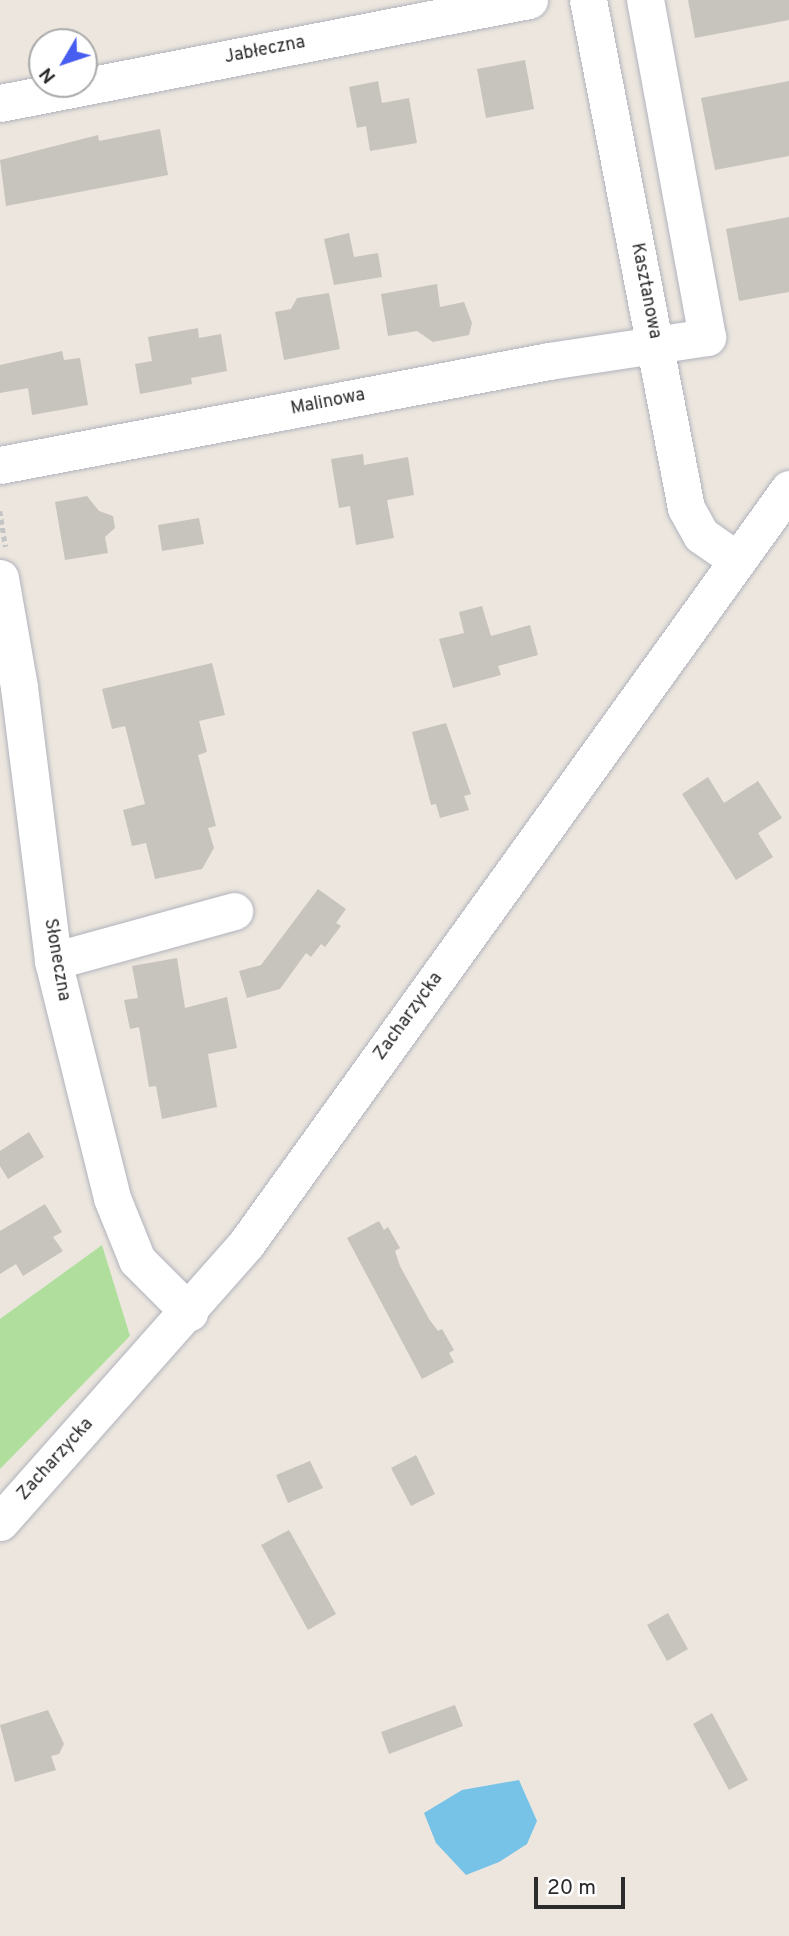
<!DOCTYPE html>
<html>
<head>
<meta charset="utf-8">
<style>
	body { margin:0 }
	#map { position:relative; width:789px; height:1936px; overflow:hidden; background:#ece6de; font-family:Overpass,sans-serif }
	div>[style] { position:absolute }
	.green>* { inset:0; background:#b0df9d }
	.water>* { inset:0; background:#77c3e7 }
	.building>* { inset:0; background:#c7c3bd }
	.path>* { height:4.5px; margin-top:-2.25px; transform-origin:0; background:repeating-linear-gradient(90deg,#c4c4c4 0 5px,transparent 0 8.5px) }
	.roads { filter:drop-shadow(0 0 2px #b1b3bd) drop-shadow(0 0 2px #b1b3bd) }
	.minor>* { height:37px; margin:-18.5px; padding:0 18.5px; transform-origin:18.5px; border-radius:18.5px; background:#fff }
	span { translate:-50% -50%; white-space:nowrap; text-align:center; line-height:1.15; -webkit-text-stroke:5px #fff; paint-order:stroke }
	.street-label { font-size:18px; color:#2b2b2b }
	.north { position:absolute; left:28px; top:28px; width:70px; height:70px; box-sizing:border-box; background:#fff; border:2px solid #aaa; border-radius:50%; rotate:231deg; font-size:19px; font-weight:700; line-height:28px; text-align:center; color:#2b2b2b }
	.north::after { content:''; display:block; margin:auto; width:24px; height:32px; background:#475def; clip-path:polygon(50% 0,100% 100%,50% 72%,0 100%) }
	.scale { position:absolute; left:534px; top:1877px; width:91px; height:32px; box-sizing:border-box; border:4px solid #2b2b2b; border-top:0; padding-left:9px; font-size:21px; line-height:24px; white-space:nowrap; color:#2b2b2b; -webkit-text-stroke:5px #fff; paint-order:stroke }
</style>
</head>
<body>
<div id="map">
	<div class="green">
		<div style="clip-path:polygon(102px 1245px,130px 1336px,0 1469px,0 1319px)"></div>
	</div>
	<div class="water">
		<div style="clip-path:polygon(519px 1780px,537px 1821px,527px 1844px,499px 1862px,466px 1875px,436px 1843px,424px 1813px,462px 1790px)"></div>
	</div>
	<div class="building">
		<div style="clip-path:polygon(688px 0,789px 0,789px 20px,695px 38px)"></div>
		<div style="clip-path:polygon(525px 60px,534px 109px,486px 118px,477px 69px)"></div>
		<div style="clip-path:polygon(378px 81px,382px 103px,409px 98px,417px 143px,370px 151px,366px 126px,357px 128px,349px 87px)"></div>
		<div style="clip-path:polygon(789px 81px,789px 156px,715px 170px,701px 98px)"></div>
		<div style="clip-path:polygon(160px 129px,168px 175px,6px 206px,0 160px,98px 135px,99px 141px)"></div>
		<div style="clip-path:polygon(789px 217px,789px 292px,739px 301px,726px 229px)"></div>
		<div style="clip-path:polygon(349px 233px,354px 257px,378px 253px,382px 277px,334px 285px,324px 239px)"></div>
		<div style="clip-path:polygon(437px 284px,440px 307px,464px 302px,472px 323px,469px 335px,433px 342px,417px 331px,388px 336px,381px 294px)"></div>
		<div style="clip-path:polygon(329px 293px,340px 349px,284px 360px,275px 312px,291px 309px,297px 298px)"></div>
		<div style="clip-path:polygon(198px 328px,199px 338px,221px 334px,227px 371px,191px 378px,192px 384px,140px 394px,135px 364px,152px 361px,148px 337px)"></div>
		<div style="clip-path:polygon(62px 351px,64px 360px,80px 358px,88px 405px,32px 415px,28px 388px,0 393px,0 365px)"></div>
		<div style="clip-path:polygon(363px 454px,364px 465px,408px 457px,414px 495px,387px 500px,394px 538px,356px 545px,350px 506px,339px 508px,331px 459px)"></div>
		<div style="clip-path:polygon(87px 496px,99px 511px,113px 516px,115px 528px,105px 537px,108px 553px,65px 560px,55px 502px)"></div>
		<div style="clip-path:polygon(199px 518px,204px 544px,162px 551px,158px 525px)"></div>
		<div style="clip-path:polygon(482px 606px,491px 636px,530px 625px,538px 655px,498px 666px,501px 675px,453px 688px,439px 639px,464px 633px,459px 612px)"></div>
		<div style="clip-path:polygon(212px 663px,225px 715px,199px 721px,207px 752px,198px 755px,216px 826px,208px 828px,214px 848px,202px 869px,155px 879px,146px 843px,132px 846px,123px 810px,145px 804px,125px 726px,112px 729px,102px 689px)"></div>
		<div style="clip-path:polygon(446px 723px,471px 794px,464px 796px,469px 810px,440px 818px,436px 804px,431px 805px,412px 732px)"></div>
		<div style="clip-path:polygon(708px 777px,724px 803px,758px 781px,782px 818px,758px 833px,773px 857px,736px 880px,682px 794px)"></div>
		<div style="clip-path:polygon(318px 889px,346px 909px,336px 923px,341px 926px,325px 947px,321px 944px,311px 957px,306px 953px,280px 989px,247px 998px,239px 971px,261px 965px)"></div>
		<div style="clip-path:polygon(177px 958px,185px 1008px,227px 997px,237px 1048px,208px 1054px,217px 1107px,162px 1119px,156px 1086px,149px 1087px,139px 1027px,130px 1029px,124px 1000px,138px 998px,132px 966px)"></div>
		<div style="clip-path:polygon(29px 1132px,44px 1157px,8px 1179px,0 1166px,0 1151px)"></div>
		<div style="clip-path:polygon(45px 1204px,62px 1232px,53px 1237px,63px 1251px,23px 1276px,16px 1264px,0 1274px,0 1231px)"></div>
		<div style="clip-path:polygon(379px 1221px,384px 1230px,388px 1227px,400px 1248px,395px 1251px,400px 1266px,429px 1319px,438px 1331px,442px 1329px,454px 1350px,449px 1353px,454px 1362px,422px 1379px,347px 1238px)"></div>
		<div style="clip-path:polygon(416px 1455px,435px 1494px,411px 1506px,391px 1468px)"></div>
		<div style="clip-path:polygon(310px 1461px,323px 1488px,288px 1503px,276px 1475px)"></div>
		<div style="clip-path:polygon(289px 1530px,336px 1614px,308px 1630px,261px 1545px)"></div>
		<div style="clip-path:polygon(668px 1613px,688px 1649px,667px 1661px,647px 1625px)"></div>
		<div style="clip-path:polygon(455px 1705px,463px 1726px,389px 1754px,381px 1732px)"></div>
		<div style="clip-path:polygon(48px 1710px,64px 1744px,59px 1754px,51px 1756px,56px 1770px,15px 1782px,0 1725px)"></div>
		<div style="clip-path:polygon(712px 1713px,748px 1780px,729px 1790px,693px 1724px)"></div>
	</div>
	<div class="path">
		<div style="left:0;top:511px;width:36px;rotate:81deg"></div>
	</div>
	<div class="roads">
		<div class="minor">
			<div style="left:588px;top:0;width:517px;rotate:79.08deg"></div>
			<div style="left:686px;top:508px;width:31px;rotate:61deg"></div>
			<div style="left:701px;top:535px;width:44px;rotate:34.8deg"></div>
			<div style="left:0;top:103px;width:539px;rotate:-11.02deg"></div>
			<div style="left:0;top:465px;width:559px;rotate:-10.73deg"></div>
			<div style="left:549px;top:361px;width:160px;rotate:-8.6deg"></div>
			<div style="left:707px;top:337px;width:343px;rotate:-100.4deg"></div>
			<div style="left:0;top:578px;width:111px;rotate:80.1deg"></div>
			<div style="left:19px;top:687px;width:276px;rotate:82.9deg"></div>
			<div style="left:53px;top:961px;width:244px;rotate:76deg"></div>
			<div style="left:112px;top:1198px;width:67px;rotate:68deg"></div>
			<div style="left:137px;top:1260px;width:74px;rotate:45deg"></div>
			<div style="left:53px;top:961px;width:188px;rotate:-15.4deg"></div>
			<div style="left:0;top:1522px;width:371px;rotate:-48.5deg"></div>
			<div style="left:246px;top:1244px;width:930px;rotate:-54.28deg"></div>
		</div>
	</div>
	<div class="street-label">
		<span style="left:265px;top:51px;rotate:-11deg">Jabłeczna</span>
		<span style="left:645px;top:291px;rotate:79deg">Kasztanowa</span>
		<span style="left:328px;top:403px;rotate:-11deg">Malinowa</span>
		<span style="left:56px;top:960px;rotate:80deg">Słoneczna</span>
		<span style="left:409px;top:1017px;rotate:-54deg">Zacharzycka</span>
		<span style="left:56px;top:1460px;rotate:-48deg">Zacharzycka</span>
	</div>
	<div class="north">N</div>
	<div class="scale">20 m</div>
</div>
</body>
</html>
